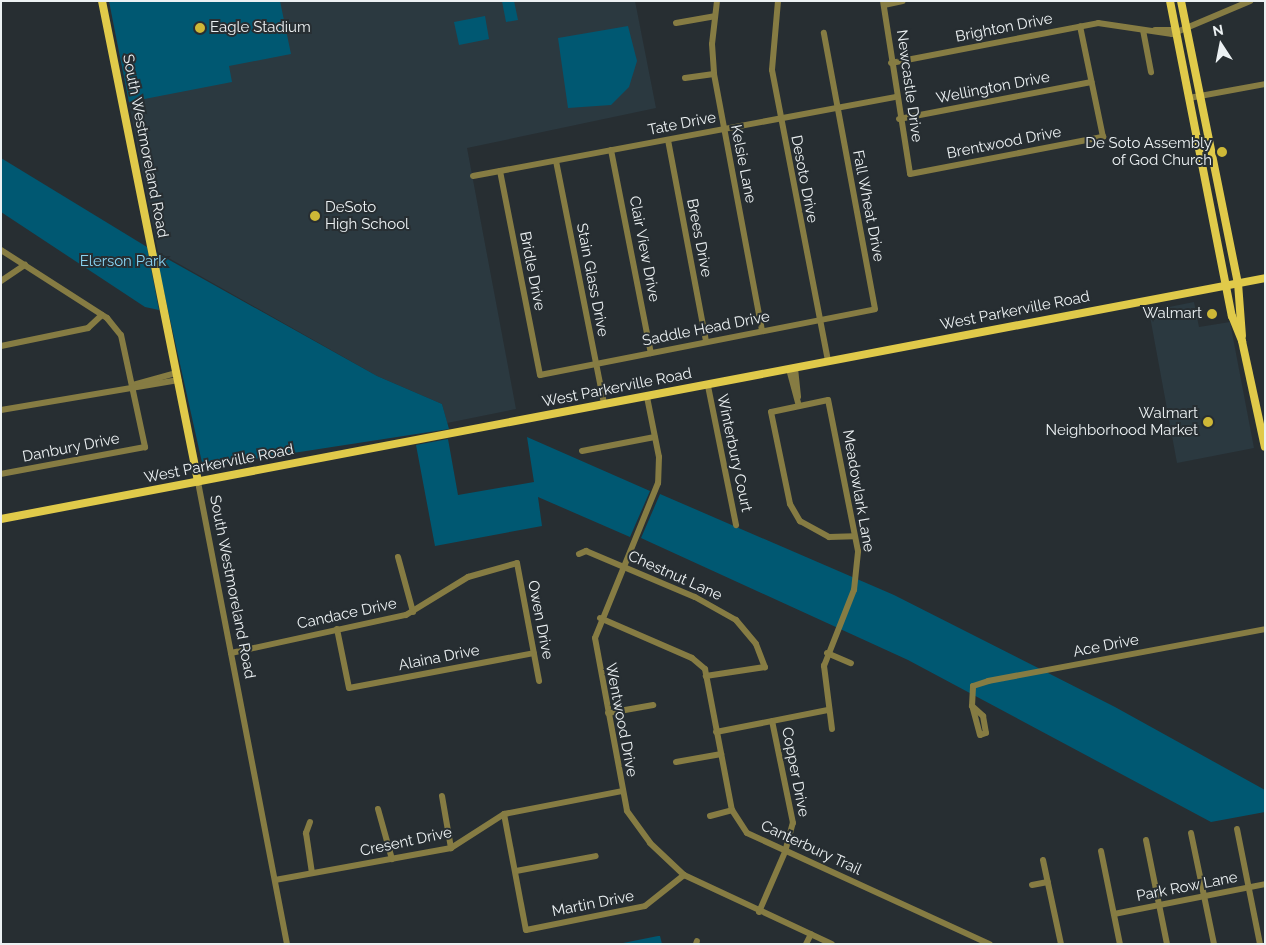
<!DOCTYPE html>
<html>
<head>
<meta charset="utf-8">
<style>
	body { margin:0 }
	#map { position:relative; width:1266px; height:945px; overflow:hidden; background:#272e32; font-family:Raleway,sans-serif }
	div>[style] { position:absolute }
	.built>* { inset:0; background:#2b3940 }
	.green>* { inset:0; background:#005872 }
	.minor>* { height:6px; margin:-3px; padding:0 3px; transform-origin:3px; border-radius:3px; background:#867c43 }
	.major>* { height:8px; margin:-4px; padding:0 4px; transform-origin:4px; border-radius:4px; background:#e0ca4a }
	.dots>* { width:14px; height:14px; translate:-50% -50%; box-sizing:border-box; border:2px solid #272e32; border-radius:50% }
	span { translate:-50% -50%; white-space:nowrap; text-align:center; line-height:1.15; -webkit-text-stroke:4px #272e32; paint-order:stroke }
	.poi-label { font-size:15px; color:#ecf1f3 }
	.left { translate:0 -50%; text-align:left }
	.right { translate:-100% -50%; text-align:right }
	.street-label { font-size:15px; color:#ecf1f3 }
	.park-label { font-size:15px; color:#89d3f2 }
	.frame { position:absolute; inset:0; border:2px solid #ecf1f3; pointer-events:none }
	.north { position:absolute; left:1196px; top:20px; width:50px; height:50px; -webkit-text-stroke:4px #272e32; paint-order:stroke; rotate:349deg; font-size:14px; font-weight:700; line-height:20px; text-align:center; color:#ecf1f3 }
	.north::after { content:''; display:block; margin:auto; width:18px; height:22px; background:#ecf1f3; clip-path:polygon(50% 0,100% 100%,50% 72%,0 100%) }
</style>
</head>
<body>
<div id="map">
	<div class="built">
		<div style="clip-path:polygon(109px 1px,635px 1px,656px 108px,467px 148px,516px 409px,447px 423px,442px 404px,377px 376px,158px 252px)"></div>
		<div style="clip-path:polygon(1194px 302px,1199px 327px,1230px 322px,1254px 448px,1177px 463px,1149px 311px)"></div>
	</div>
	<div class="green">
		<div style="clip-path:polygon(109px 1px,280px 1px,291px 54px,229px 66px,232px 82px,129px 102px)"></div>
		<div style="clip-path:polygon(502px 1px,514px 1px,518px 20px,506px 22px)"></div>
		<div style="clip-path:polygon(485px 16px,489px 39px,459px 45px,454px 22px)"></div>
		<div style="clip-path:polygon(628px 26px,637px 61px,629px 87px,611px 105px,568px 108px,558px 38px)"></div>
		<div style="clip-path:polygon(1px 158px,147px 247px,159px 310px,145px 307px,1px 212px)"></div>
		<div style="clip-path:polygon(155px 252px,377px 376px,442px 404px,449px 429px,203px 467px)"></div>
		<div style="clip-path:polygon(527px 437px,650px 491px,630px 537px,538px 497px,542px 526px,435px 546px,416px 445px,448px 439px,458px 495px,534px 482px)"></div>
		<div style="clip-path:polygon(660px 494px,894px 595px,1115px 707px,1265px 790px,1265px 812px,1211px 822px,908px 660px,641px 538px)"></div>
		<div style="clip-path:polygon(660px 936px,662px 944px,618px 944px,658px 936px)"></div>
	</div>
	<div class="minor">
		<div style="left:717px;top:1px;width:43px;rotate:96.6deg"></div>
		<div style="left:712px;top:44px;width:30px;rotate:86deg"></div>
		<div style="left:714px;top:74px;width:261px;rotate:79.4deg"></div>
		<div style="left:778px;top:1px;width:69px;rotate:95deg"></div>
		<div style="left:772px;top:70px;width:296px;rotate:79.1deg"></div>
		<div style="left:883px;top:1px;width:175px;rotate:81.1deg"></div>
		<div style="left:910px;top:174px;width:197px;rotate:-10.9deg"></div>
		<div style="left:1103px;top:137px;width:113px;rotate:-101.7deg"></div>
		<div style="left:884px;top:5px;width:19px;rotate:-12deg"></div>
		<div style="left:676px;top:23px;width:39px;rotate:-10deg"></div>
		<div style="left:1143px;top:30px;width:43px;rotate:79.2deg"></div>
		<div style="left:1155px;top:30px;width:20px"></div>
		<div style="left:891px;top:63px;width:211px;rotate:-10.9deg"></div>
		<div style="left:1098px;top:23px;width:75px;rotate:8.5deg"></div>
		<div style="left:1172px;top:34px;width:85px;rotate:-22.9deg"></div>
		<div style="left:685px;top:78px;width:29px;rotate:-8deg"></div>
		<div style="left:1189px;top:98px;width:77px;rotate:-10.4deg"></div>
		<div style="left:899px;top:119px;width:196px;rotate:-10.9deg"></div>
		<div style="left:668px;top:140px;width:205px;rotate:79.3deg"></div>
		<div style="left:611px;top:150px;width:207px;rotate:78.9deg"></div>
		<div style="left:556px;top:161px;width:248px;rotate:78.8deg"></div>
		<div style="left:500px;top:171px;width:208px;rotate:78.9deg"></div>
		<div style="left:540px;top:375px;width:341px;rotate:-11.1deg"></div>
		<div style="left:875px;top:309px;width:281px;rotate:-100.5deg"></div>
		<div style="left:473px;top:176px;width:429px;rotate:-10.6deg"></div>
		<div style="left:1px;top:250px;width:126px;rotate:32.7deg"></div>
		<div style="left:107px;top:318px;width:22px;rotate:51deg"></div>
		<div style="left:121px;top:335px;width:115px;rotate:77.9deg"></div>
		<div style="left:145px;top:447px;width:147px;rotate:169.4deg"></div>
		<div style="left:1px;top:281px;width:29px;rotate:-34deg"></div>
		<div style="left:1px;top:346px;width:89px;rotate:-11.7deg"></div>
		<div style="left:88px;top:328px;width:19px;rotate:-43deg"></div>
		<div style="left:795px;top:368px;width:29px;rotate:84deg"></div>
		<div style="left:789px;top:369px;width:38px;rotate:75deg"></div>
		<div style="left:133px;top:385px;width:45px;rotate:-15.6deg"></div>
		<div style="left:708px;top:386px;width:142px;rotate:78.6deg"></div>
		<div style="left:647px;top:397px;width:61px;rotate:78.7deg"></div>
		<div style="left:659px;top:457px;width:26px;rotate:92deg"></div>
		<div style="left:658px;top:483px;width:167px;rotate:112.1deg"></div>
		<div style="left:595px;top:638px;width:176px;rotate:79.5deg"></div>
		<div style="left:627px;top:811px;width:39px;rotate:54deg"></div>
		<div style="left:650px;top:843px;width:47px;rotate:43.3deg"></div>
		<div style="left:684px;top:875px;width:163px;rotate:25deg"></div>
		<div style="left:1px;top:410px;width:180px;rotate:-9.6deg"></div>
		<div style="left:582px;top:451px;width:74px;rotate:-10.9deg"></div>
		<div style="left:198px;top:482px;width:470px;rotate:79.1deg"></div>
		<div style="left:579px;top:554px;width:8px;rotate:-23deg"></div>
		<div style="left:586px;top:551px;width:118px;rotate:22.9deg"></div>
		<div style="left:695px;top:597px;width:47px;rotate:29.3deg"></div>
		<div style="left:736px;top:620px;width:31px;rotate:50deg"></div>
		<div style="left:756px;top:644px;width:25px;rotate:69deg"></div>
		<div style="left:765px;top:667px;width:60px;rotate:171.3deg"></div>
		<div style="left:398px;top:557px;width:57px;rotate:74.7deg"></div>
		<div style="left:600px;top:618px;width:100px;rotate:23.5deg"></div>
		<div style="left:692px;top:658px;width:17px;rotate:40deg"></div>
		<div style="left:705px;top:669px;width:144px;rotate:79.2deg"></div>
		<div style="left:732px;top:810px;width:27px;rotate:57deg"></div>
		<div style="left:747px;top:833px;width:267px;rotate:24.6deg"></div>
		<div style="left:337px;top:629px;width:60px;rotate:78.5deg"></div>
		<div style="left:349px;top:688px;width:188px;rotate:-10.7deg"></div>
		<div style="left:231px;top:653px;width:179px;rotate:-12.3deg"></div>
		<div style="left:406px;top:615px;width:73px;rotate:-31.5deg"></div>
		<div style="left:468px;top:577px;width:51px;rotate:-15.9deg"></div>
		<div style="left:517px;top:563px;width:120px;rotate:79.4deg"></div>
		<div style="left:827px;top:653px;width:26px;rotate:23deg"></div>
		<div style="left:972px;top:706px;width:20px;rotate:-87deg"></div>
		<div style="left:973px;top:686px;width:16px;rotate:-18deg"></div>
		<div style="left:988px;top:681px;width:282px;rotate:-10.6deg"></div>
		<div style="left:972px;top:706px;width:15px;rotate:42deg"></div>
		<div style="left:983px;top:716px;width:17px;rotate:80deg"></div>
		<div style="left:986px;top:733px;width:6px;rotate:162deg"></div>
		<div style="left:980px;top:735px;width:30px;rotate:-105deg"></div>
		<div style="left:608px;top:713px;width:46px;rotate:-10.1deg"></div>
		<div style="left:832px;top:729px;width:64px;rotate:-97.2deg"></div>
		<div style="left:824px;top:666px;width:82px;rotate:-68.5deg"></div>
		<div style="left:854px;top:590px;width:39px;rotate:-84deg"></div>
		<div style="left:858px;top:551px;width:154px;rotate:-101.2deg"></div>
		<div style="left:828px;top:400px;width:58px;rotate:168.1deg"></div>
		<div style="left:771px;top:412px;width:94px;rotate:78.3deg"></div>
		<div style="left:790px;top:504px;width:20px;rotate:60deg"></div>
		<div style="left:800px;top:521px;width:33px;rotate:29deg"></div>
		<div style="left:829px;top:537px;width:25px;rotate:-2deg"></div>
		<div style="left:716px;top:732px;width:114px;rotate:-11.1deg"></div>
		<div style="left:676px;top:762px;width:46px;rotate:-10.1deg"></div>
		<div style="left:442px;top:796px;width:53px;rotate:80.2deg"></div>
		<div style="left:378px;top:809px;width:52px;rotate:74.4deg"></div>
		<div style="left:504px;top:814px;width:118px;rotate:79.3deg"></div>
		<div style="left:526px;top:930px;width:121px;rotate:-11.4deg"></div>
		<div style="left:645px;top:906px;width:50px;rotate:-38.5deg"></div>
		<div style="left:710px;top:816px;width:23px;rotate:-15deg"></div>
		<div style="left:310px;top:822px;width:12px;rotate:110deg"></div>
		<div style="left:306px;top:833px;width:40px;rotate:81.5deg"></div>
		<div style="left:1237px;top:829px;width:117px;rotate:78.7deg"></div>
		<div style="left:1191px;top:833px;width:113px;rotate:78.3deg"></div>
		<div style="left:1146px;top:840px;width:106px;rotate:78.6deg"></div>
		<div style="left:1101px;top:851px;width:95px;rotate:78.5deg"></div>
		<div style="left:1043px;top:860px;width:86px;rotate:77.9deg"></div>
		<div style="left:516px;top:871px;width:81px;rotate:-10.6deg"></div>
		<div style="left:275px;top:880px;width:179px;rotate:-10.3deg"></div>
		<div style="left:451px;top:848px;width:63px;rotate:-32.7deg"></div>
		<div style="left:504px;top:814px;width:120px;rotate:-11deg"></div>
		<div style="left:1032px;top:885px;width:16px;rotate:-11deg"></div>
		<div style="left:759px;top:912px;width:65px;rotate:-66.6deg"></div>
		<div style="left:785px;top:852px;width:30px;rotate:-75deg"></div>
		<div style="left:793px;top:823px;width:104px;rotate:-101.6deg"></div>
		<div style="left:1114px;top:914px;width:154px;rotate:-11.2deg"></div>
		<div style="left:696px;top:944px;width:3px;rotate:-72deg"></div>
		<div style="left:806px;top:944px;width:11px;rotate:-63deg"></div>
	</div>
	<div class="major">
		<div style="left:102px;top:1px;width:490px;rotate:78.7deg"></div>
		<div style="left:1170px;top:1px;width:321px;rotate:78.9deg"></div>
		<div style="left:1232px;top:316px;width:27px;rotate:68deg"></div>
		<div style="left:1242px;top:341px;width:108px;rotate:77.8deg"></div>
		<div style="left:1181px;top:1px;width:288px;rotate:78.6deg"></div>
		<div style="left:1238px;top:283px;width:53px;rotate:85.7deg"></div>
		<div style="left:1px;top:519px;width:1287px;rotate:-10.79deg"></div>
	</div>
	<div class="dots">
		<div style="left:200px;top:28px;background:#ceb837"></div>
		<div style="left:1222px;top:152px;background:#ceb837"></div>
		<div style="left:315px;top:216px;background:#ceb837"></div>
		<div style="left:1212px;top:314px;background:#ceb837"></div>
		<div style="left:1208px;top:422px;background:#ceb837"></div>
	</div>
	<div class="poi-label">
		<span class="left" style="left:210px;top:28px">Eagle Stadium</span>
		<span class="right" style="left:1212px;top:152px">De Soto Assembly<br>of God Church</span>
		<span class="left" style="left:325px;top:216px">DeSoto<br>High School</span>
		<span class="right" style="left:1202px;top:314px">Walmart</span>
		<span class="right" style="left:1198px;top:422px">Walmart<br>Neighborhood Market</span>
	</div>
	<div class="street-label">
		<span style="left:1004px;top:28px;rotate:-11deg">Brighton Drive</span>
		<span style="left:909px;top:86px;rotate:82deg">Newcastle Drive</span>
		<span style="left:993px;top:88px;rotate:-11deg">Wellington Drive</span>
		<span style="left:682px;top:124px;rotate:-11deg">Tate Drive</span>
		<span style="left:1004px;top:143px;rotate:-11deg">Brentwood Drive</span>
		<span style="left:145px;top:146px;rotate:79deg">South Westmoreland Road</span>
		<span style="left:743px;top:164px;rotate:79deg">Kelsie Lane</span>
		<span style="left:804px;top:179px;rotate:79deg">Desoto Drive</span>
		<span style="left:868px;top:206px;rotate:79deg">Fall Wheat Drive</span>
		<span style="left:699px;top:238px;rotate:79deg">Brees Drive</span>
		<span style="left:644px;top:249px;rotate:79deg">Clair View Drive</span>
		<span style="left:532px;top:271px;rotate:79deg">Bridle Drive</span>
		<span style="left:592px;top:280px;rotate:79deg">Stain Glass Drive</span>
		<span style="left:1015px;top:311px;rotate:-11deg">West Parkerville Road</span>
		<span style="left:706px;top:329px;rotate:-11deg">Saddle Head Drive</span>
		<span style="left:617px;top:388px;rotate:-11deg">West Parkerville Road</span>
		<span style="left:71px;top:448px;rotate:-11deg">Danbury Drive</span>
		<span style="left:734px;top:453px;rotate:78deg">Winterbury Court</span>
		<span style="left:219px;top:464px;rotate:-11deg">West Parkerville Road</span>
		<span style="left:858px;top:491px;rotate:80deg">Meadowlark Lane</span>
		<span style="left:675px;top:576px;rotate:24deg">Chestnut Lane</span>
		<span style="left:232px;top:587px;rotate:79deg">South Westmoreland Road</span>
		<span style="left:347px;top:614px;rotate:-12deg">Candace Drive</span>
		<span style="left:540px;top:620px;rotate:79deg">Owen Drive</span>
		<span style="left:1106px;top:646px;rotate:-11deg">Ace Drive</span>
		<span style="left:439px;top:658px;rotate:-11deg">Alaina Drive</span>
		<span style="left:621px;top:720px;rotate:79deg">Wentwood Drive</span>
		<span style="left:795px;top:772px;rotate:79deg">Copper Drive</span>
		<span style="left:406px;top:842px;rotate:-12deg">Cresent Drive</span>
		<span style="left:811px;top:848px;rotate:25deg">Canterbury Trail</span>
		<span style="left:1187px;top:887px;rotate:-11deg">Park Row Lane</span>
		<span style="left:593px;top:904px;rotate:-11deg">Martin Drive</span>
	</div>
	<div class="park-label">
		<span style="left:123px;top:262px">Elerson Park</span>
	</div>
	<div class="frame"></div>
	<div class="north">N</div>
</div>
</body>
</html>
